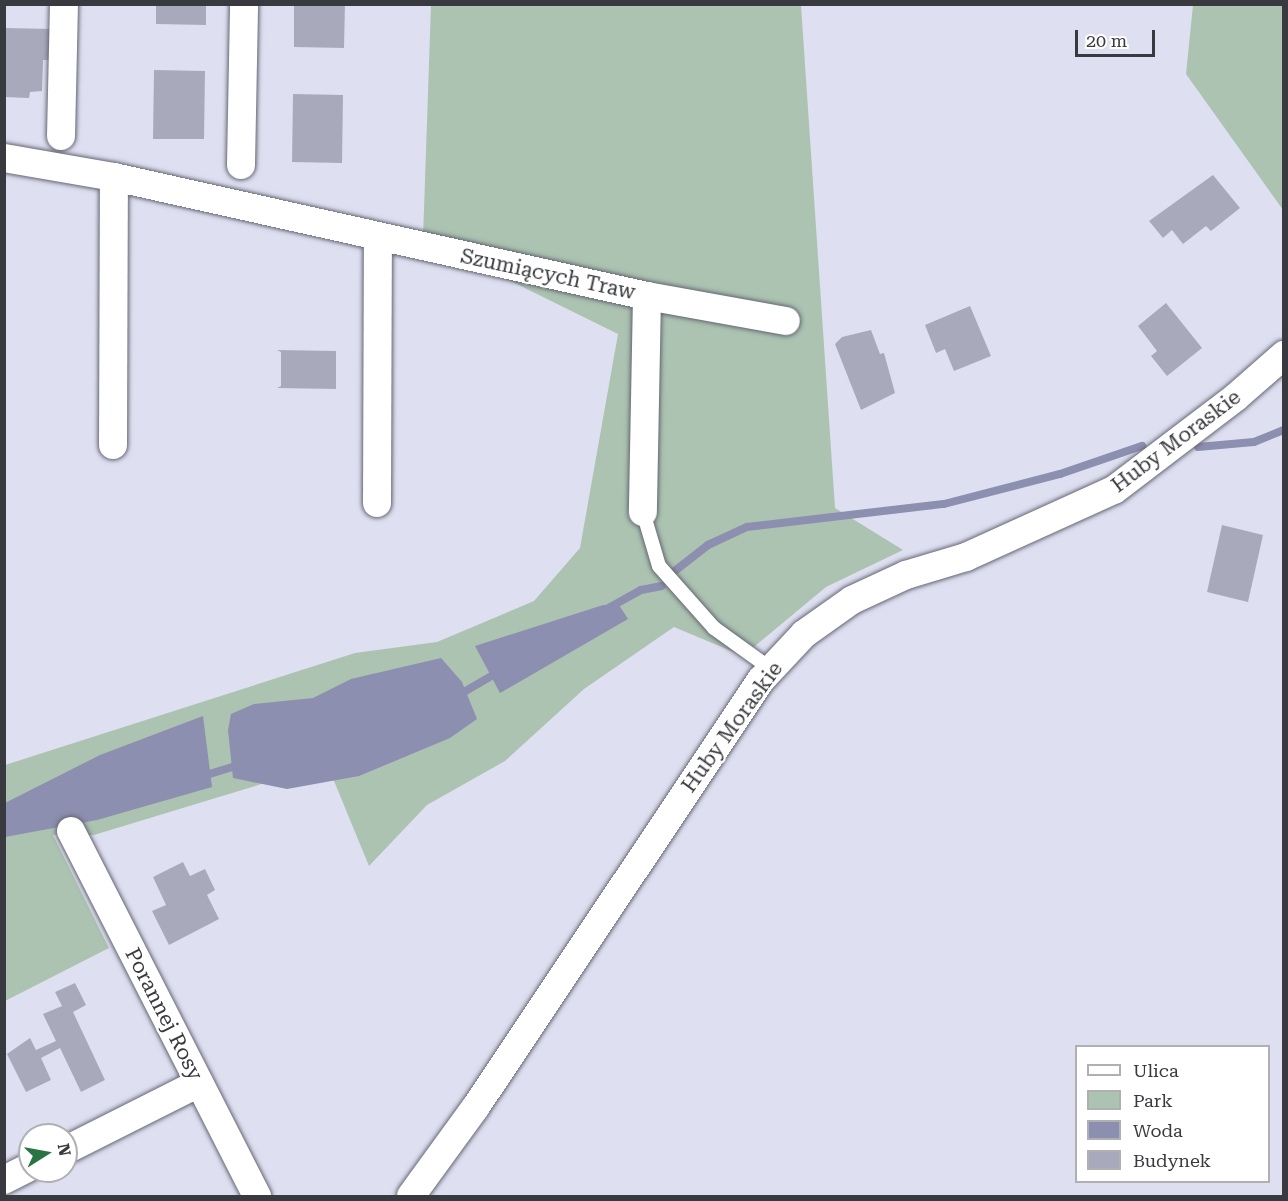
<!DOCTYPE html>
<html>
<head>
<meta charset="utf-8">
<style>
	body { margin:0 }
	#map { position:relative; width:1288px; height:1201px; overflow:hidden; background:#dee0f1; font-family:"Roboto Serif",serif }
	div>[style] { position:absolute }
	.green>* { inset:0; background:#abc3b0 }
	.water>* { inset:0; background:#8c8faf }
	.stream>* { height:8px; margin:-4px; padding:0 4px; transform-origin:4px; border-radius:4px; background:#8c8faf }
	.building>* { inset:0; background:#a8aabb }
	.roads { filter:drop-shadow(0 0 2px #656675) drop-shadow(0 0 2px #656675) }
	.lane>* { height:14px; margin:-7px; padding:0 7px; transform-origin:7px; border-radius:7px; background:#fff }
	.street>* { height:28px; margin:-14px; padding:0 14px; transform-origin:14px; border-radius:14px; background:#fff }
	span { translate:-50% -50%; white-space:nowrap; text-align:center; line-height:1.15; -webkit-text-stroke:4.5px #fff; paint-order:stroke }
	.street-label { font-size:21px; color:#393a40 }
	.frame { position:absolute; inset:0; border:6px solid #393a40; pointer-events:none }
	.legend { position:absolute; left:1075px; top:1045px; width:195px; height:138px; box-sizing:border-box; background:#fff; border:2px solid #b0b0b3; margin:0; padding:8px 10px; list-style:none; font-size:18px; color:#393a40 }
	.legend li { display:flex; align-items:center; gap:12px; height:30px }
	.legend b { width:30px; border:2px solid #b0b0b3 }
	.north { position:absolute; left:18px; top:1123px; width:60px; height:60px; box-sizing:border-box; background:#fff; border:2px solid #b0b0b3; border-radius:50%; rotate:79deg; font-size:16px; font-weight:700; line-height:24px; text-align:center; color:#393a40 }
	.north::after { content:''; display:block; margin:auto; width:21px; height:27px; background:#297442; clip-path:polygon(50% 0,100% 100%,50% 72%,0 100%) }
	.scale { position:absolute; left:1075px; top:30px; width:80px; height:27px; box-sizing:border-box; border:3px solid #393a40; border-top:0; padding-left:8px; font-size:18px; line-height:21px; white-space:nowrap; color:#393a40; -webkit-text-stroke:4px #fff; paint-order:stroke }
</style>
</head>
<body>
<div id="map">
	<div class="green">
		<div style="clip-path:polygon(431px 5px,801px 5px,835px 508px,903px 550px,826px 587px,743px 656px,674px 627px,584px 689px,505px 761px,427px 805px,369px 866px,327px 764px,94px 835px,53px 835px,109px 948px,5px 1001px,5px 765px,355px 653px,437px 642px,534px 601px,580px 548px,618px 334px,423px 238px)"></div>
		<div style="clip-path:polygon(1193px 5px,1283px 5px,1283px 210px,1186px 74px)"></div>
	</div>
	<div class="water">
		<div style="clip-path:polygon(603px 605px,619px 605px,628px 619px,500px 693px,475px 646px)"></div>
		<div style="clip-path:polygon(441px 658px,462px 682px,477px 719px,450px 738px,359px 776px,287px 789px,233px 778px,228px 730px,231px 714px,254px 704px,313px 698px,351px 679px)"></div>
		<div style="clip-path:polygon(203px 716px,212px 787px,97px 820px,5px 837px,5px 803px,100px 755px)"></div>
	</div>
	<div class="stream">
		<div style="left:1198px;top:447px;width:56px;rotate:-5.1deg"></div>
		<div style="left:1254px;top:442px;width:32px;rotate:-22deg"></div>
		<div style="left:676px;top:570px;width:41px;rotate:-38deg"></div>
		<div style="left:708px;top:545px;width:43px;rotate:-24.8deg"></div>
		<div style="left:747px;top:527px;width:198px;rotate:-6.7deg"></div>
		<div style="left:944px;top:504px;width:120px;rotate:-14.5deg"></div>
		<div style="left:1060px;top:474px;width:87px;rotate:-18.9deg"></div>
		<div style="left:605px;top:610px;width:41px;rotate:-29.1deg"></div>
		<div style="left:641px;top:590px;width:21px;rotate:-11deg"></div>
		<div style="left:457px;top:696px;width:50px;rotate:-30.2deg"></div>
		<div style="left:200px;top:777px;width:44px;rotate:-17.2deg"></div>
	</div>
	<div class="building">
		<div style="clip-path:polygon(156px 4px,206px 4px,206px 25px,156px 24px)"></div>
		<div style="clip-path:polygon(294px 4px,345px 4px,344px 48px,294px 47px)"></div>
		<div style="clip-path:polygon(4px 28px,53px 29px,54px 60px,43px 60px,42px 91px,30px 92px,29px 98px,4px 97px)"></div>
		<div style="clip-path:polygon(154px 70px,205px 71px,204px 139px,153px 139px)"></div>
		<div style="clip-path:polygon(293px 94px,343px 95px,342px 163px,292px 162px)"></div>
		<div style="clip-path:polygon(1213px 175px,1240px 208px,1211px 231px,1206px 226px,1183px 244px,1172px 230px,1163px 238px,1149px 221px)"></div>
		<div style="clip-path:polygon(1166px 303px,1202px 348px,1167px 376px,1151px 356px,1157px 351px,1138px 326px)"></div>
		<div style="clip-path:polygon(970px 306px,991px 356px,954px 371px,945px 349px,936px 353px,925px 325px)"></div>
		<div style="clip-path:polygon(871px 330px,880px 354px,884px 353px,895px 393px,861px 410px,835px 344px,842px 337px)"></div>
		<div style="clip-path:polygon(277px 350px,336px 351px,336px 389px,277px 388px,281px 386px,281px 352px)"></div>
		<div style="clip-path:polygon(1222px 525px,1263px 535px,1248px 602px,1207px 592px)"></div>
		<div style="clip-path:polygon(183px 862px,190px 876px,205px 869px,215px 890px,207px 895px,219px 919px,169px 945px,152px 911px,166px 905px,153px 877px)"></div>
		<div style="clip-path:polygon(75px 983px,86px 1005px,73px 1012px,105px 1080px,81px 1092px,60px 1048px,41px 1058px,51px 1080px,26px 1092px,7px 1054px,30px 1038px,36px 1050px,56px 1041px,43px 1014px,62px 1006px,55px 992px)"></div>
	</div>
	<div class="roads">
		<div class="lane">
			<div style="left:643px;top:512px;width:56px;rotate:73.5deg"></div>
			<div style="left:659px;top:566px;width:83px;rotate:48.4deg"></div>
			<div style="left:714px;top:628px;width:70px;rotate:35.7deg"></div>
		</div>
		<div class="street">
			<div style="left:61px;top:136px;width:132px;rotate:-88.7deg"></div>
			<div style="left:4px;top:158px;width:112px;rotate:9.8deg"></div>
			<div style="left:114px;top:177px;width:546px;rotate:12.59deg"></div>
			<div style="left:647px;top:296px;width:216px;rotate:91.1deg"></div>
			<div style="left:241px;top:165px;width:161px;rotate:-88.9deg"></div>
			<div style="left:647px;top:296px;width:141px;rotate:10.2deg"></div>
			<div style="left:113px;top:445px;width:268px;rotate:-89.8deg"></div>
			<div style="left:377px;top:503px;width:265px;rotate:-89.8deg"></div>
			<div style="left:71px;top:831px;width:410px;rotate:63deg"></div>
			<div style="left:66px;top:1150px;width:149px;rotate:-26.7deg"></div>
			<div style="left:4px;top:1180px;width:29px;rotate:-27deg"></div>
			<div style="left:411px;top:1196px;width:109px;rotate:-54deg"></div>
			<div style="left:475px;top:1108px;width:515px;rotate:-56.25deg"></div>
			<div style="left:761px;top:680px;width:63px;rotate:-46.9deg"></div>
			<div style="left:804px;top:634px;width:59px;rotate:-35.3deg"></div>
			<div style="left:852px;top:600px;width:60px;rotate:-24.8deg"></div>
			<div style="left:906px;top:575px;width:63px;rotate:-16.7deg"></div>
			<div style="left:966px;top:557px;width:162px;rotate:-24.4deg"></div>
			<div style="left:1114px;top:490px;width:153px;rotate:-37.3deg"></div>
			<div style="left:1236px;top:397px;width:64px;rotate:-41.2deg"></div>
		</div>
	</div>
	<div class="street-label">
		<span style="left:548px;top:274px;rotate:12deg">Szumiących Traw</span>
		<span style="left:1176px;top:441px;rotate:-37deg">Huby Moraskie</span>
		<span style="left:732px;top:727px;rotate:-54deg">Huby Moraskie</span>
		<span style="left:164px;top:1014px;rotate:63deg">Porannej Rosy</span>
	</div>
	<div class="frame"></div>
	<ul class="legend">
	<li><b style="height:8px;background:#fff"></b>Ulica</li>
	<li><b style="height:16px;background:#abc3b0"></b>Park</li>
	<li><b style="height:16px;background:#8c8faf"></b>Woda</li>
	<li><b style="height:16px;background:#a8aabb"></b>Budynek</li>
	</ul>
	<div class="north">N</div>
	<div class="scale">20 m</div>
</div>
</body>
</html>
